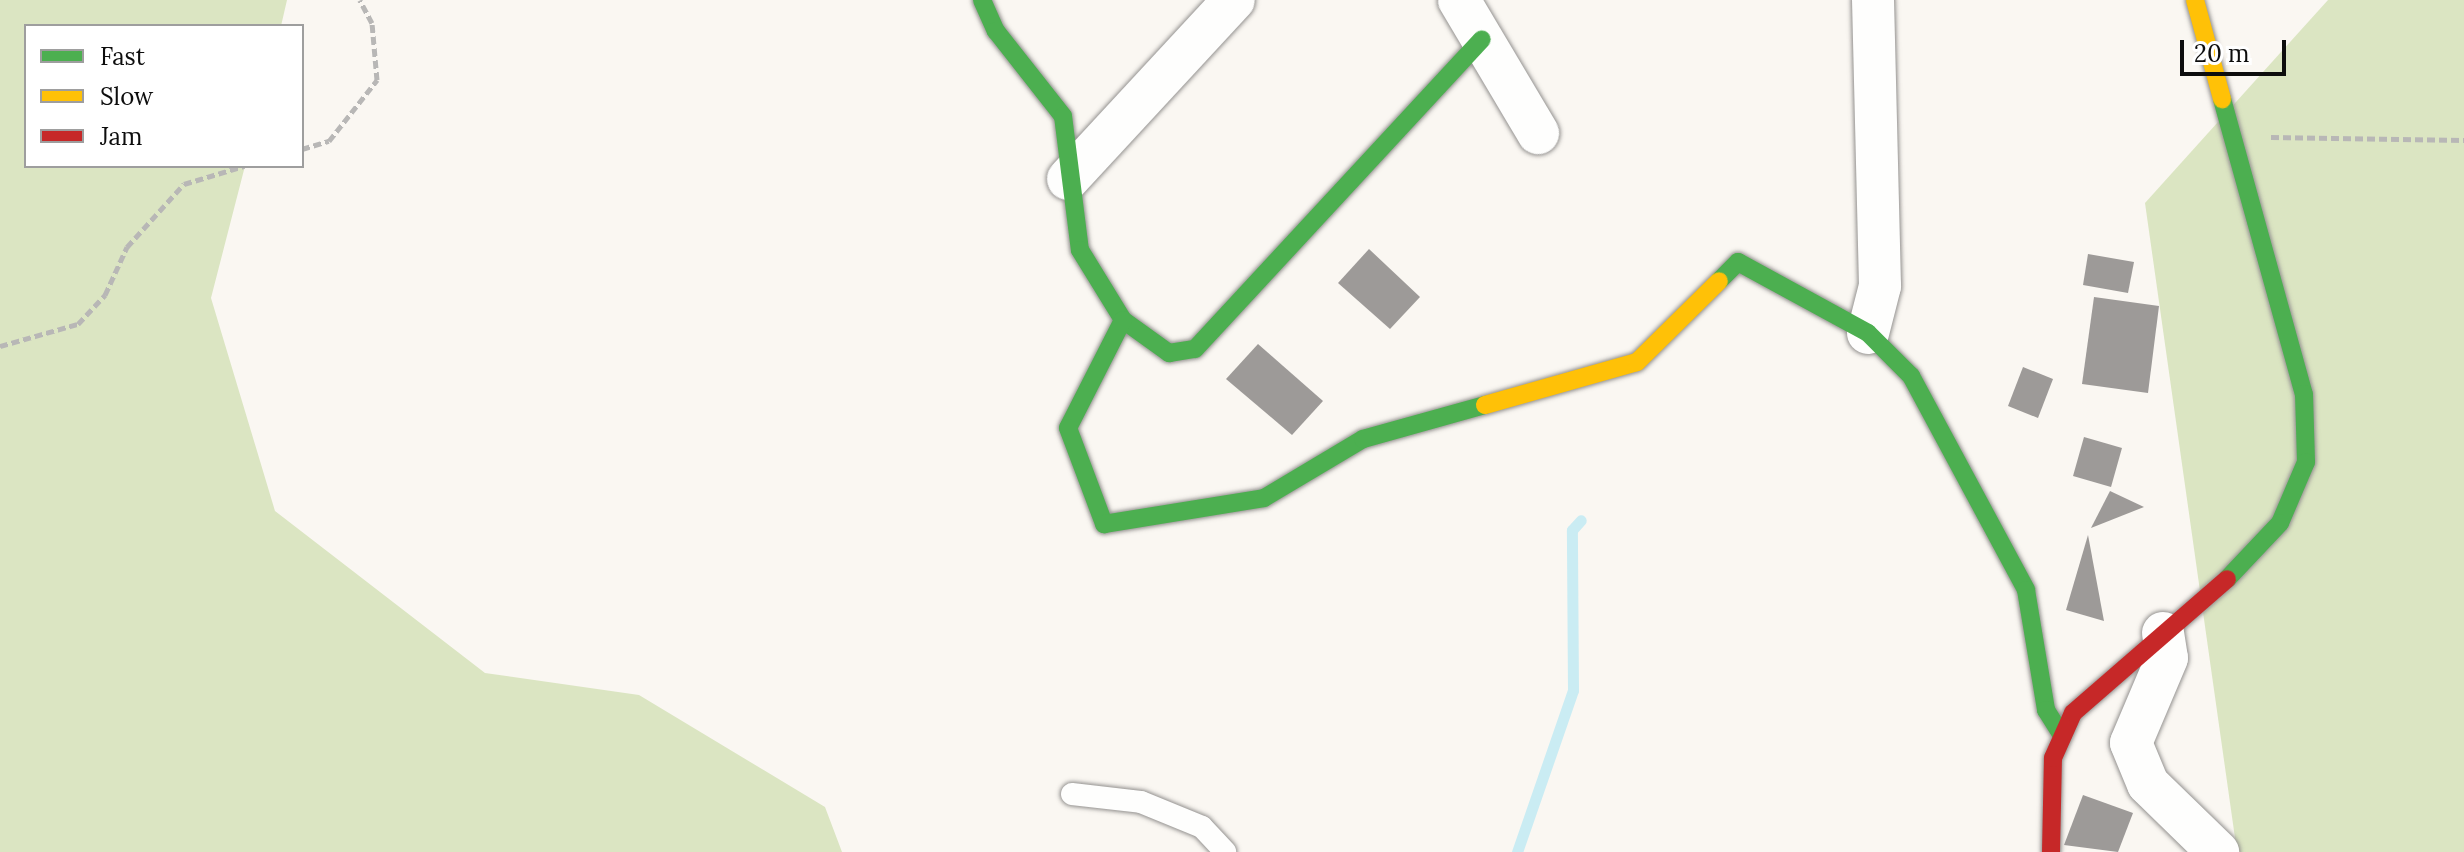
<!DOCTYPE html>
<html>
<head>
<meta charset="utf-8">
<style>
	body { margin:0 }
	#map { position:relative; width:2464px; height:852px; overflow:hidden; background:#faf7f2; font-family:Lora,serif }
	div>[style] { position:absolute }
	.forest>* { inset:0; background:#dbe5c2 }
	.stream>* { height:11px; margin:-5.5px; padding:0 5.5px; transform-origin:5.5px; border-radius:5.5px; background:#caecf3 }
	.building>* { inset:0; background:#9d9a98 }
	.path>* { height:5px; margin-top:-2.5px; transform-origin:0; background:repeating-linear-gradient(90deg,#b8b7b6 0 8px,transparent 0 12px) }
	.roads { filter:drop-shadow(0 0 2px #949290) drop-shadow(0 0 2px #949290) }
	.lane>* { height:22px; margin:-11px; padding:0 11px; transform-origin:11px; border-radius:11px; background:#fefefd }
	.street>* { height:42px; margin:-21px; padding:0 21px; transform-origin:21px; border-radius:21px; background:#fefefd }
	.fast>* { height:18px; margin:-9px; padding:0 9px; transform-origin:9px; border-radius:9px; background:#4caf50 }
	.slow>* { height:18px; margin:-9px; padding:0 9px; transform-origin:9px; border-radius:9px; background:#ffc107 }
	.jam>* { height:18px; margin:-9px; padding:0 9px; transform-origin:9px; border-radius:9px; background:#c62828 }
	span { translate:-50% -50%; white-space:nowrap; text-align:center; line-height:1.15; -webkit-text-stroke:8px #fff; paint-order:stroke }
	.legend { position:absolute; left:24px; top:24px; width:280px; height:144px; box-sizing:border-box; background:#fff; border:2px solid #9e9e9e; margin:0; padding:10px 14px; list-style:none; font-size:24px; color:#0d0d0d }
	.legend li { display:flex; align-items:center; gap:16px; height:40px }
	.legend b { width:40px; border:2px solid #9e9e9e }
	.scale { position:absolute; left:2180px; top:40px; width:106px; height:36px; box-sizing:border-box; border:4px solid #0d0d0d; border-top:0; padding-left:10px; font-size:24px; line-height:28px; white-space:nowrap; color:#0d0d0d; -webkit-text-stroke:6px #fff; paint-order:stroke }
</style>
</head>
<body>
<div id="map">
	<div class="forest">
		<div style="clip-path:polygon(0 0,287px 0,281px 26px,26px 26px,26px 166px,245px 166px,211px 298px,275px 511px,485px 673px,639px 695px,825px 807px,842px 852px,0 852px)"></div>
		<div style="clip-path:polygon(2328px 0,2464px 0,2464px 852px,2237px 852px,2145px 203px)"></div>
	</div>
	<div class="stream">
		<div style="left:1517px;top:852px;width:171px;rotate:-70.9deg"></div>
		<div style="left:1573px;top:690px;width:160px;rotate:-90.4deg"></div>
		<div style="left:1572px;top:530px;width:13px;rotate:-48deg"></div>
	</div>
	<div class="building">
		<div style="clip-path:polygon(1369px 249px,1420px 297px,1390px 329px,1338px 283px)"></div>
		<div style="clip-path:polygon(2088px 254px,2134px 262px,2128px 293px,2083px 285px)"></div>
		<div style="clip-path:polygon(2094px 297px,2159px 306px,2148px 393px,2082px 384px)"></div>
		<div style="clip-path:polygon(1258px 344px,1323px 401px,1292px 435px,1226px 379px)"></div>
		<div style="clip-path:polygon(2023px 367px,2053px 379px,2038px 418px,2008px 406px)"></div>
		<div style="clip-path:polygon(2084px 437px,2122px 448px,2111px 487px,2073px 476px)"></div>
		<div style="clip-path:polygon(2110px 491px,2144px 507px,2091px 528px)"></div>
		<div style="clip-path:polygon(2088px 535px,2104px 621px,2066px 610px)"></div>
		<div style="clip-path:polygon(2083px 795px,2133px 813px,2118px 852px,2064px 845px)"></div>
	</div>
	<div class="path">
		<div style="left:2271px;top:137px;width:193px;rotate:0.9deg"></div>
		<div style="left:302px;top:149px;width:28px;rotate:-17deg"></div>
		<div style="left:329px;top:141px;width:78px;rotate:-51.8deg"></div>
		<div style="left:377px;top:80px;width:57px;rotate:-95deg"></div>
		<div style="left:372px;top:23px;width:26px;rotate:-118deg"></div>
		<div style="left:0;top:346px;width:81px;rotate:-15.8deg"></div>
		<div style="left:78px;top:324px;width:40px;rotate:-47deg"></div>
		<div style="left:105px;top:295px;width:53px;rotate:-65.4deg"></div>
		<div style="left:127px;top:247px;width:85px;rotate:-47.9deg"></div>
		<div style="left:184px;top:184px;width:63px;rotate:-16.7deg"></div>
	</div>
	<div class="roads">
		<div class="lane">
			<div style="left:1072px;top:794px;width:69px;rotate:6.6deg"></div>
			<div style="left:1141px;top:802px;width:66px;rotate:22.3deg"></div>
			<div style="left:1202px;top:827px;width:34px;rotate:47deg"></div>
		</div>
		<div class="street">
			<div style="left:1459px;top:0;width:155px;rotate:59.3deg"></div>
			<div style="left:1068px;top:179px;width:244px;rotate:-47.2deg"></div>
			<div style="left:1868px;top:333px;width:49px;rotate:-75.7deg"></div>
			<div style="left:1880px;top:286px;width:286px;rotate:-91.4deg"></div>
			<div style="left:2163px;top:633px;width:25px;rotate:81deg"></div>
			<div style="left:2167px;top:658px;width:92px;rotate:113deg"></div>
			<div style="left:2131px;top:743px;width:44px;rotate:67.5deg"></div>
			<div style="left:2148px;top:784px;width:98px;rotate:44.2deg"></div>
		</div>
		<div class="fast">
			<div style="left:982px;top:0;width:34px;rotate:66deg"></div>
			<div style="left:996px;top:31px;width:108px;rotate:51.8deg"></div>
			<div style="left:1063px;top:116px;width:135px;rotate:82.8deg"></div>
			<div style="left:1080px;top:250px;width:82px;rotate:58.4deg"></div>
			<div style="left:1123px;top:320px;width:57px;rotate:35.7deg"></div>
			<div style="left:1169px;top:353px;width:26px;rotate:-9deg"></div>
			<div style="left:1195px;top:349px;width:422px;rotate:-47.2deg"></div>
			<div style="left:2222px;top:99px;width:306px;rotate:74.5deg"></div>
			<div style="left:2304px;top:394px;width:68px;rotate:88.3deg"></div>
			<div style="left:2306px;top:462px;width:66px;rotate:113.1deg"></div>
			<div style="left:2280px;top:523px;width:77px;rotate:133.4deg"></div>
			<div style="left:1719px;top:281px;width:27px;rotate:-45deg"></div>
			<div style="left:1738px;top:262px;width:148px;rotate:28.6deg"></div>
			<div style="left:1868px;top:333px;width:61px;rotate:45deg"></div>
			<div style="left:1911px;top:376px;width:243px;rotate:61.7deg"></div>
			<div style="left:2026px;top:590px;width:122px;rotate:80.5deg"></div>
			<div style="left:2046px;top:710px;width:31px;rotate:58deg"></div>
			<div style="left:1123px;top:320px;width:121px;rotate:117deg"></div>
			<div style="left:1068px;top:428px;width:103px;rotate:69.4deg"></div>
			<div style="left:1104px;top:524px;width:162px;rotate:-9.2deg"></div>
			<div style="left:1264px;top:498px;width:115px;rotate:-30.8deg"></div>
			<div style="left:1363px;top:439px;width:127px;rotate:-15.6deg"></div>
		</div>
		<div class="slow">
			<div style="left:2195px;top:0;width:103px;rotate:74.7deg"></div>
			<div style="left:1485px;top:405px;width:158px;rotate:-15.8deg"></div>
			<div style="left:1637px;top:362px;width:115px;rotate:-44.6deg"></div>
		</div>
		<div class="jam">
			<div style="left:2051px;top:852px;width:94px;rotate:-88.8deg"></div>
			<div style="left:2053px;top:758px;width:49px;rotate:-66deg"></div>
			<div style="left:2073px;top:713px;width:204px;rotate:-41deg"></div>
		</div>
	</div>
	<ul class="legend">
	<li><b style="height:10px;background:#4caf50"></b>Fast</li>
	<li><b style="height:10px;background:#ffc107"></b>Slow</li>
	<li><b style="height:10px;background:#c62828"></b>Jam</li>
	</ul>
	<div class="scale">20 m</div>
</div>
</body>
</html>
